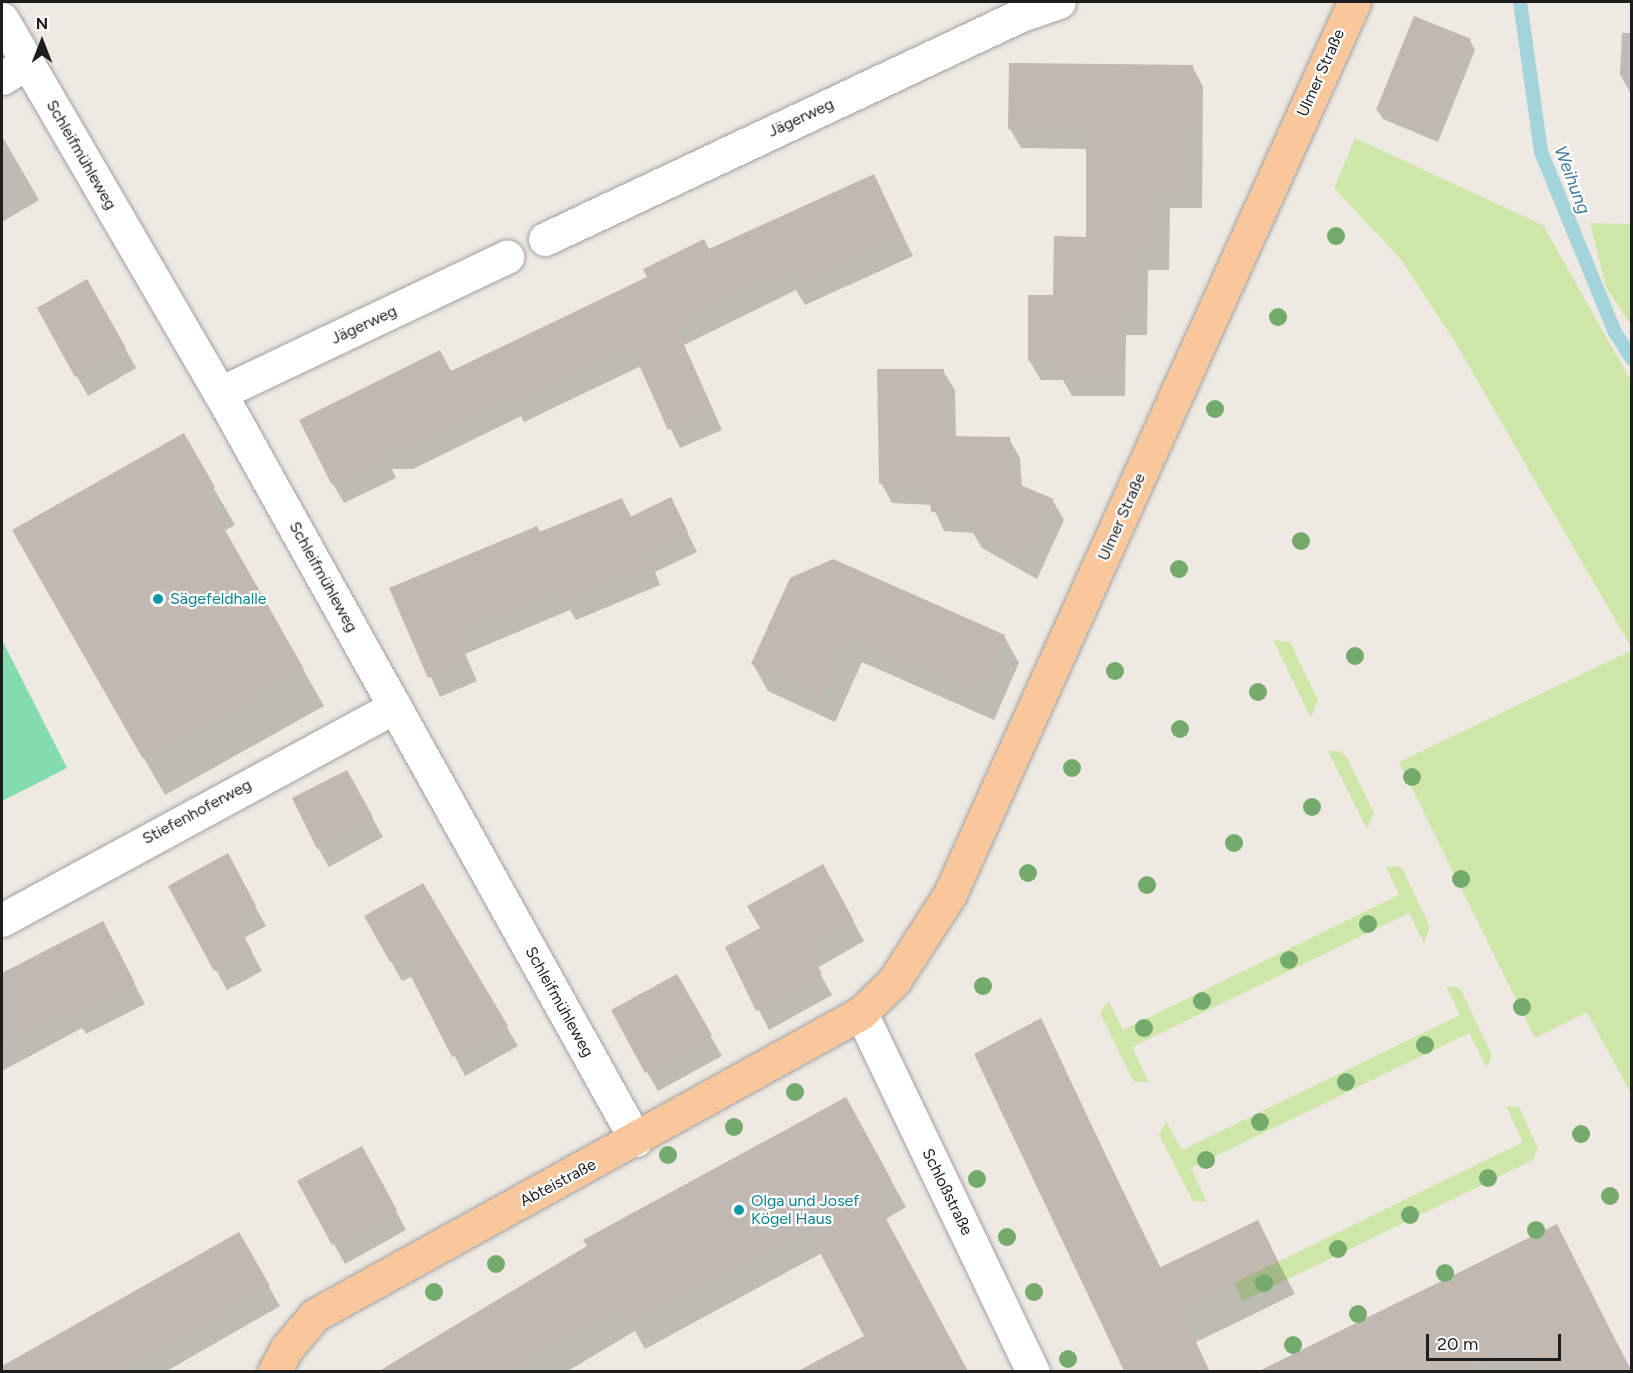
<!DOCTYPE html>
<html>
<head>
<meta charset="utf-8">
<style>
	body { margin:0 }
	#map { position:relative; width:1633px; height:1373px; overflow:hidden; background:#eee9e2; font-family:Figtree,sans-serif }
	div>[style] { position:absolute }
	.grass>* { inset:0; background:#cee7a9 }
	.pitch>* { inset:0; background:#82dcaf }
	.shadow>* { inset:0; background:#0003 }
	.stream>* { height:14px; margin:-7px; padding:0 7px; transform-origin:7px; border-radius:7px; background:#a3d4db }
	.building>* { inset:0; background:#c2b8b2 }
	.roads { filter:drop-shadow(0 0 2px #a1a1a1) drop-shadow(0 0 2px #a1a1a1) }
	.minor>* { height:33px; margin:-16.5px; padding:0 16.5px; transform-origin:16.5px; border-radius:16.5px; background:#fff }
	.major>* { height:33px; margin:-16.5px; padding:0 16.5px; transform-origin:16.5px; border-radius:16.5px; background:#f9c79c }
	.trees>* { width:18px; height:18px; margin:-9px; border-radius:50%; background:#74ab6d }
	.dots>* { width:16px; height:16px; translate:-50% -50%; box-sizing:border-box; border:3px solid #fff; border-radius:50% }
	span { translate:-50% -50%; white-space:nowrap; text-align:center; line-height:1.15; -webkit-text-stroke:4.5px #fff; paint-order:stroke }
	.street-label { font-size:16px; color:#1d1d1d }
	.culture-label { font-size:16px; color:#0d838f }
	.left { translate:0 -50%; text-align:left }
	.water-label { font-size:18px; color:#46799b; font-style:italic }
	.frame { position:absolute; inset:0; border:3px solid #1d1d1d; pointer-events:none }
	.north { position:absolute; left:12px; top:12px; width:60px; height:60px; -webkit-text-stroke:4px #fff; paint-order:stroke; rotate:0deg; font-size:16px; font-weight:700; line-height:24px; text-align:center; color:#1d1d1d }
	.north::after { content:''; display:block; margin:auto; width:21px; height:27px; background:#1d1d1d; clip-path:polygon(50% 0,100% 100%,50% 72%,0 100%) }
	.scale { position:absolute; left:1426px; top:1334px; width:135px; height:27px; box-sizing:border-box; border:3px solid #1d1d1d; border-top:0; padding-left:8px; font-size:18px; line-height:21px; white-space:nowrap; color:#1d1d1d; -webkit-text-stroke:4px #fff; paint-order:stroke }
</style>
</head>
<body>
<div id="map">
	<div class="grass">
		<div style="clip-path:polygon(1355px 138px,1543px 225px,1631px 381px,1631px 647px,1455px 342px,1400px 258px,1334px 188px)"></div>
		<div style="clip-path:polygon(1590px 223px,1631px 224px,1631px 325px,1606px 287px)"></div>
		<div style="clip-path:polygon(1273px 640px,1290px 642px,1318px 700px,1311px 718px)"></div>
		<div style="clip-path:polygon(1628px 652px,1632px 654px,1631px 1094px,1587px 1012px,1535px 1038px,1399px 762px)"></div>
		<div style="clip-path:polygon(1328px 751px,1339px 751px,1346px 756px,1374px 813px,1367px 829px)"></div>
		<div style="clip-path:polygon(1395px 866px,1402px 868px,1430px 927px,1424px 943px,1409px 913px,1132px 1047px,1149px 1082px,1134px 1082px,1100px 1013px,1109px 1001px,1123px 1030px,1399px 895px,1386px 867px)"></div>
		<div style="clip-path:polygon(1446px 986px,1460px 988px,1492px 1055px,1487px 1068px,1469px 1033px,1191px 1168px,1207px 1202px,1193px 1201px,1159px 1135px,1166px 1121px,1182px 1150px,1460px 1015px)"></div>
		<div style="clip-path:polygon(1506px 1106px,1519px 1107px,1538px 1148px,1533px 1160px,1243px 1301px,1234px 1283px,1523px 1142px)"></div>
	</div>
	<div class="pitch">
		<div style="clip-path:polygon(2px 640px,67px 768px,2px 801px)"></div>
	</div>
	<div class="shadow">
		<div style="clip-path:polygon(1622px 33px,1632px 33px,1632px 104px,1631px 94px,1620px 74px)"></div>
		<div style="clip-path:polygon(1470px 41px,1475px 50px,1438px 142px,1383px 119px,1377px 110px)"></div>
		<div style="clip-path:polygon(1192px 66px,1203px 86px,1202px 208px,1170px 208px,1169px 270px,1148px 270px,1147px 335px,1126px 335px,1125px 396px,1072px 396px,1063px 380px,1041px 380px,1029px 360px,1055px 296px,1087px 239px,1088px 149px,1021px 148px,1010px 129px)"></div>
		<div style="clip-path:polygon(2px 136px,39px 200px,2px 222px)"></div>
		<div style="clip-path:polygon(874px 176px,913px 256px,805px 305px,796px 290px,684px 345px,722px 430px,680px 448px,641px 366px,524px 422px,521px 416px,413px 469px,392px 469px,396px 478px,344px 503px,333px 484px,452px 372px)"></div>
		<div style="clip-path:polygon(87px 281px,136px 368px,88px 396px,39px 309px)"></div>
		<div style="clip-path:polygon(943px 371px,955px 390px,956px 437px,1009px 439px,1020px 458px,1022px 488px,1053px 501px,1064px 520px,1037px 579px,982px 548px,973px 533px,944px 531px,932px 505px,892px 503px,881px 483px)"></div>
		<div style="clip-path:polygon(183px 435px,235px 525px,224px 531px,324px 706px,165px 795px,14px 531px)"></div>
		<div style="clip-path:polygon(671px 499px,697px 552px,655px 572px,660px 585px,576px 620px,570px 610px,465px 654px,477px 681px,440px 697px,391px 589px,622px 500px,632px 518px)"></div>
		<div style="clip-path:polygon(791px 579px,1004px 636px,1019px 663px,994px 720px,862px 662px,835px 722px,768px 691px,753px 664px)"></div>
		<div style="clip-path:polygon(357px 791px,383px 837px,329px 867px,318px 848px)"></div>
		<div style="clip-path:polygon(238px 875px,266px 926px,244px 938px,262px 971px,227px 990px,170px 887px)"></div>
		<div style="clip-path:polygon(422px 885px,518px 1046px,465px 1076px,413px 976px,402px 981px,366px 917px)"></div>
		<div style="clip-path:polygon(834px 886px,864px 941px,817px 968px,832px 995px,769px 1030px,727px 948px)"></div>
		<div style="clip-path:polygon(102px 923px,145px 1004px,86px 1034px,82px 1028px,2px 1071px,2px 976px)"></div>
		<div style="clip-path:polygon(676px 976px,722px 1056px,658px 1091px,647px 1072px)"></div>
		<div style="clip-path:polygon(1040px 1020px,1161px 1269px,1257px 1222px,1295px 1294px,1196px 1342px,1210px 1372px,1125px 1372px,976px 1055px)"></div>
		<div style="clip-path:polygon(860px 1125px,906px 1207px,886px 1219px,968px 1372px,801px 1372px,866px 1336px,822px 1253px,645px 1349px,635px 1331px,566px 1372px,382px 1372px,589px 1247px)"></div>
		<div style="clip-path:polygon(373px 1168px,406px 1230px,345px 1264px,299px 1181px)"></div>
		<div style="clip-path:polygon(1556px 1226px,1632px 1372px,1262px 1372px)"></div>
		<div style="clip-path:polygon(238px 1234px,280px 1306px,165px 1372px,2px 1372px,2px 1368px)"></div>
	</div>
	<div class="stream">
		<div style="left:1520px;top:2px;width:151px;rotate:82deg"></div>
		<div style="left:1541px;top:152px;width:195px;rotate:67.7deg"></div>
		<div style="left:1615px;top:332px;width:32px;rotate:58deg"></div>
	</div>
	<div class="building">
		<div style="clip-path:polygon(1414px 16px,1471px 39px,1433px 133px,1376px 110px)"></div>
		<div style="clip-path:polygon(1009px 63px,1193px 65px,1192px 189px,1159px 189px,1159px 251px,1137px 251px,1137px 316px,1115px 316px,1115px 377px,1059px 377px,1059px 361px,1028px 361px,1028px 295px,1053px 295px,1054px 236px,1086px 237px,1086px 130px,1008px 129px)"></div>
		<div style="clip-path:polygon(874px 174px,903px 236px,793px 287px,786px 271px,675px 326px,713px 410px,668px 430px,631px 347px,511px 403px,509px 398px,402px 450px,383px 450px,387px 458px,332px 485px,299px 420px,440px 350px,451px 371px,647px 277px,643px 269px,704px 239px,709px 249px)"></div>
		<div style="clip-path:polygon(87px 279px,126px 348px,75px 377px,37px 308px)"></div>
		<div style="clip-path:polygon(877px 369px,944px 369px,946px 436px,1010px 437px,1013px 482px,1054px 499px,1026px 560px,969px 528px,967px 514px,931px 512px,929px 486px,879px 484px)"></div>
		<div style="clip-path:polygon(184px 433px,215px 487px,204px 493px,304px 669px,143px 759px,12px 530px)"></div>
		<div style="clip-path:polygon(671px 497px,688px 532px,645px 552px,651px 565px,564px 602px,559px 591px,455px 634px,467px 662px,428px 678px,389px 588px,537px 526px,540px 532px,622px 498px,630px 517px)"></div>
		<div style="clip-path:polygon(833px 559px,1005px 635px,979px 694px,847px 636px,819px 696px,751px 664px,790px 578px)"></div>
		<div style="clip-path:polygon(347px 770px,373px 817px,317px 849px,292px 798px)"></div>
		<div style="clip-path:polygon(228px 853px,256px 906px,234px 918px,252px 951px,214px 971px,168px 886px)"></div>
		<div style="clip-path:polygon(823px 864px,854px 921px,808px 948px,822px 974px,756px 1011px,725px 947px,760px 928px,747px 906px)"></div>
		<div style="clip-path:polygon(423px 883px,508px 1026px,452px 1057px,401px 957px,390px 962px,364px 916px)"></div>
		<div style="clip-path:polygon(103px 921px,135px 983px,73px 1016px,70px 1009px,2px 1046px,2px 973px)"></div>
		<div style="clip-path:polygon(677px 974px,712px 1035px,645px 1073px,611px 1010px)"></div>
		<div style="clip-path:polygon(1041px 1018px,1159px 1268px,1258px 1220px,1278px 1261px,1179px 1309px,1208px 1371px,1124px 1371px,974px 1054px)"></div>
		<div style="clip-path:polygon(846px 1097px,892px 1181px,872px 1193px,968px 1371px,798px 1371px,864px 1336px,807px 1228px,629px 1324px,619px 1306px,509px 1371px,379px 1371px,587px 1246px,583px 1240px)"></div>
		<div style="clip-path:polygon(362px 1146px,397px 1210px,332px 1245px,297px 1181px)"></div>
		<div style="clip-path:polygon(1557px 1224px,1631px 1371px,1539px 1371px,1525px 1344px,1466px 1371px,1259px 1371px)"></div>
		<div style="clip-path:polygon(239px 1232px,270px 1286px,119px 1371px,2px 1371px,2px 1366px)"></div>
	</div>
	<div class="roads">
		<div class="minor">
			<div style="left:2px;top:19px;width:433px;rotate:59.8deg"></div>
			<div style="left:220px;top:393px;width:855px;rotate:60.89deg"></div>
			<div style="left:2px;top:78px;width:29px;rotate:-31deg"></div>
			<div style="left:545px;top:239px;width:526px;rotate:-25.2deg"></div>
			<div style="left:1021px;top:15px;width:40px;rotate:-18.9deg"></div>
			<div style="left:220px;top:393px;width:318px;rotate:-25.4deg"></div>
			<div style="left:2px;top:920px;width:447px;rotate:-28.5deg"></div>
			<div style="left:861px;top:1013px;width:398px;rotate:64.4deg"></div>
		</div>
		<div class="major">
			<div style="left:274px;top:1372px;width:27px;rotate:-62deg"></div>
			<div style="left:287px;top:1348px;width:43px;rotate:-49.7deg"></div>
			<div style="left:315px;top:1315px;width:624px;rotate:-28.95deg"></div>
			<div style="left:861px;top:1013px;width:46px;rotate:-44.1deg"></div>
			<div style="left:894px;top:981px;width:103px;rotate:-57.2deg"></div>
			<div style="left:950px;top:894px;width:979px;rotate:-65.63deg"></div>
		</div>
	</div>
	<div class="trees">
		<div style="left:1336px;top:236px"></div>
		<div style="left:1278px;top:317px"></div>
		<div style="left:1215px;top:409px"></div>
		<div style="left:1301px;top:541px"></div>
		<div style="left:1179px;top:569px"></div>
		<div style="left:1355px;top:656px"></div>
		<div style="left:1115px;top:671px"></div>
		<div style="left:1258px;top:692px"></div>
		<div style="left:1180px;top:729px"></div>
		<div style="left:1072px;top:768px"></div>
		<div style="left:1412px;top:777px"></div>
		<div style="left:1312px;top:807px"></div>
		<div style="left:1234px;top:843px"></div>
		<div style="left:1028px;top:873px"></div>
		<div style="left:1461px;top:879px"></div>
		<div style="left:1147px;top:885px"></div>
		<div style="left:1368px;top:924px"></div>
		<div style="left:1289px;top:960px"></div>
		<div style="left:983px;top:986px"></div>
		<div style="left:1202px;top:1001px"></div>
		<div style="left:1522px;top:1007px"></div>
		<div style="left:1144px;top:1028px"></div>
		<div style="left:1425px;top:1045px"></div>
		<div style="left:1346px;top:1082px"></div>
		<div style="left:795px;top:1092px"></div>
		<div style="left:1260px;top:1122px"></div>
		<div style="left:734px;top:1127px"></div>
		<div style="left:1581px;top:1134px"></div>
		<div style="left:668px;top:1155px"></div>
		<div style="left:1206px;top:1160px"></div>
		<div style="left:1488px;top:1178px"></div>
		<div style="left:977px;top:1179px"></div>
		<div style="left:1610px;top:1196px"></div>
		<div style="left:1410px;top:1215px"></div>
		<div style="left:1536px;top:1230px"></div>
		<div style="left:1007px;top:1237px"></div>
		<div style="left:1338px;top:1249px"></div>
		<div style="left:496px;top:1264px"></div>
		<div style="left:1445px;top:1273px"></div>
		<div style="left:1264px;top:1283px"></div>
		<div style="left:434px;top:1292px"></div>
		<div style="left:1034px;top:1292px"></div>
		<div style="left:1358px;top:1314px"></div>
		<div style="left:1293px;top:1345px"></div>
		<div style="left:1068px;top:1359px"></div>
	</div>
	<div class="dots">
		<div style="left:158px;top:599px;background:#0f9aa8"></div>
		<div style="left:739px;top:1210px;background:#0f9aa8"></div>
	</div>
	<div class="street-label">
		<span style="left:1321px;top:73px;rotate:-66deg">Ulmer Straße</span>
		<span style="left:801px;top:118px;rotate:-25deg">Jägerweg</span>
		<span style="left:81px;top:155px;rotate:60deg">Schleifmühleweg</span>
		<span style="left:364px;top:325px;rotate:-25deg">Jägerweg</span>
		<span style="left:1122px;top:517px;rotate:-66deg">Ulmer Straße</span>
		<span style="left:323px;top:577px;rotate:61deg">Schleifmühleweg</span>
		<span style="left:197px;top:812px;rotate:-28deg">Stiefenhoferweg</span>
		<span style="left:559px;top:1002px;rotate:61deg">Schleifmühleweg</span>
		<span style="left:558px;top:1183px;rotate:-28deg">Abteistraße</span>
		<span style="left:947px;top:1192px;rotate:64deg">Schloßstraße</span>
	</div>
	<div class="culture-label">
		<span class="left" style="left:170px;top:599px">Sägefeldhalle</span>
		<span class="left" style="left:751px;top:1210px">Olga und Josef<br>Kögel Haus</span>
	</div>
	<div class="water-label">
		<span style="left:1572px;top:180px;rotate:69deg">Weihung</span>
	</div>
	<div class="frame"></div>
	<div class="north">N</div>
	<div class="scale">20 m</div>
</div>
</body>
</html>
